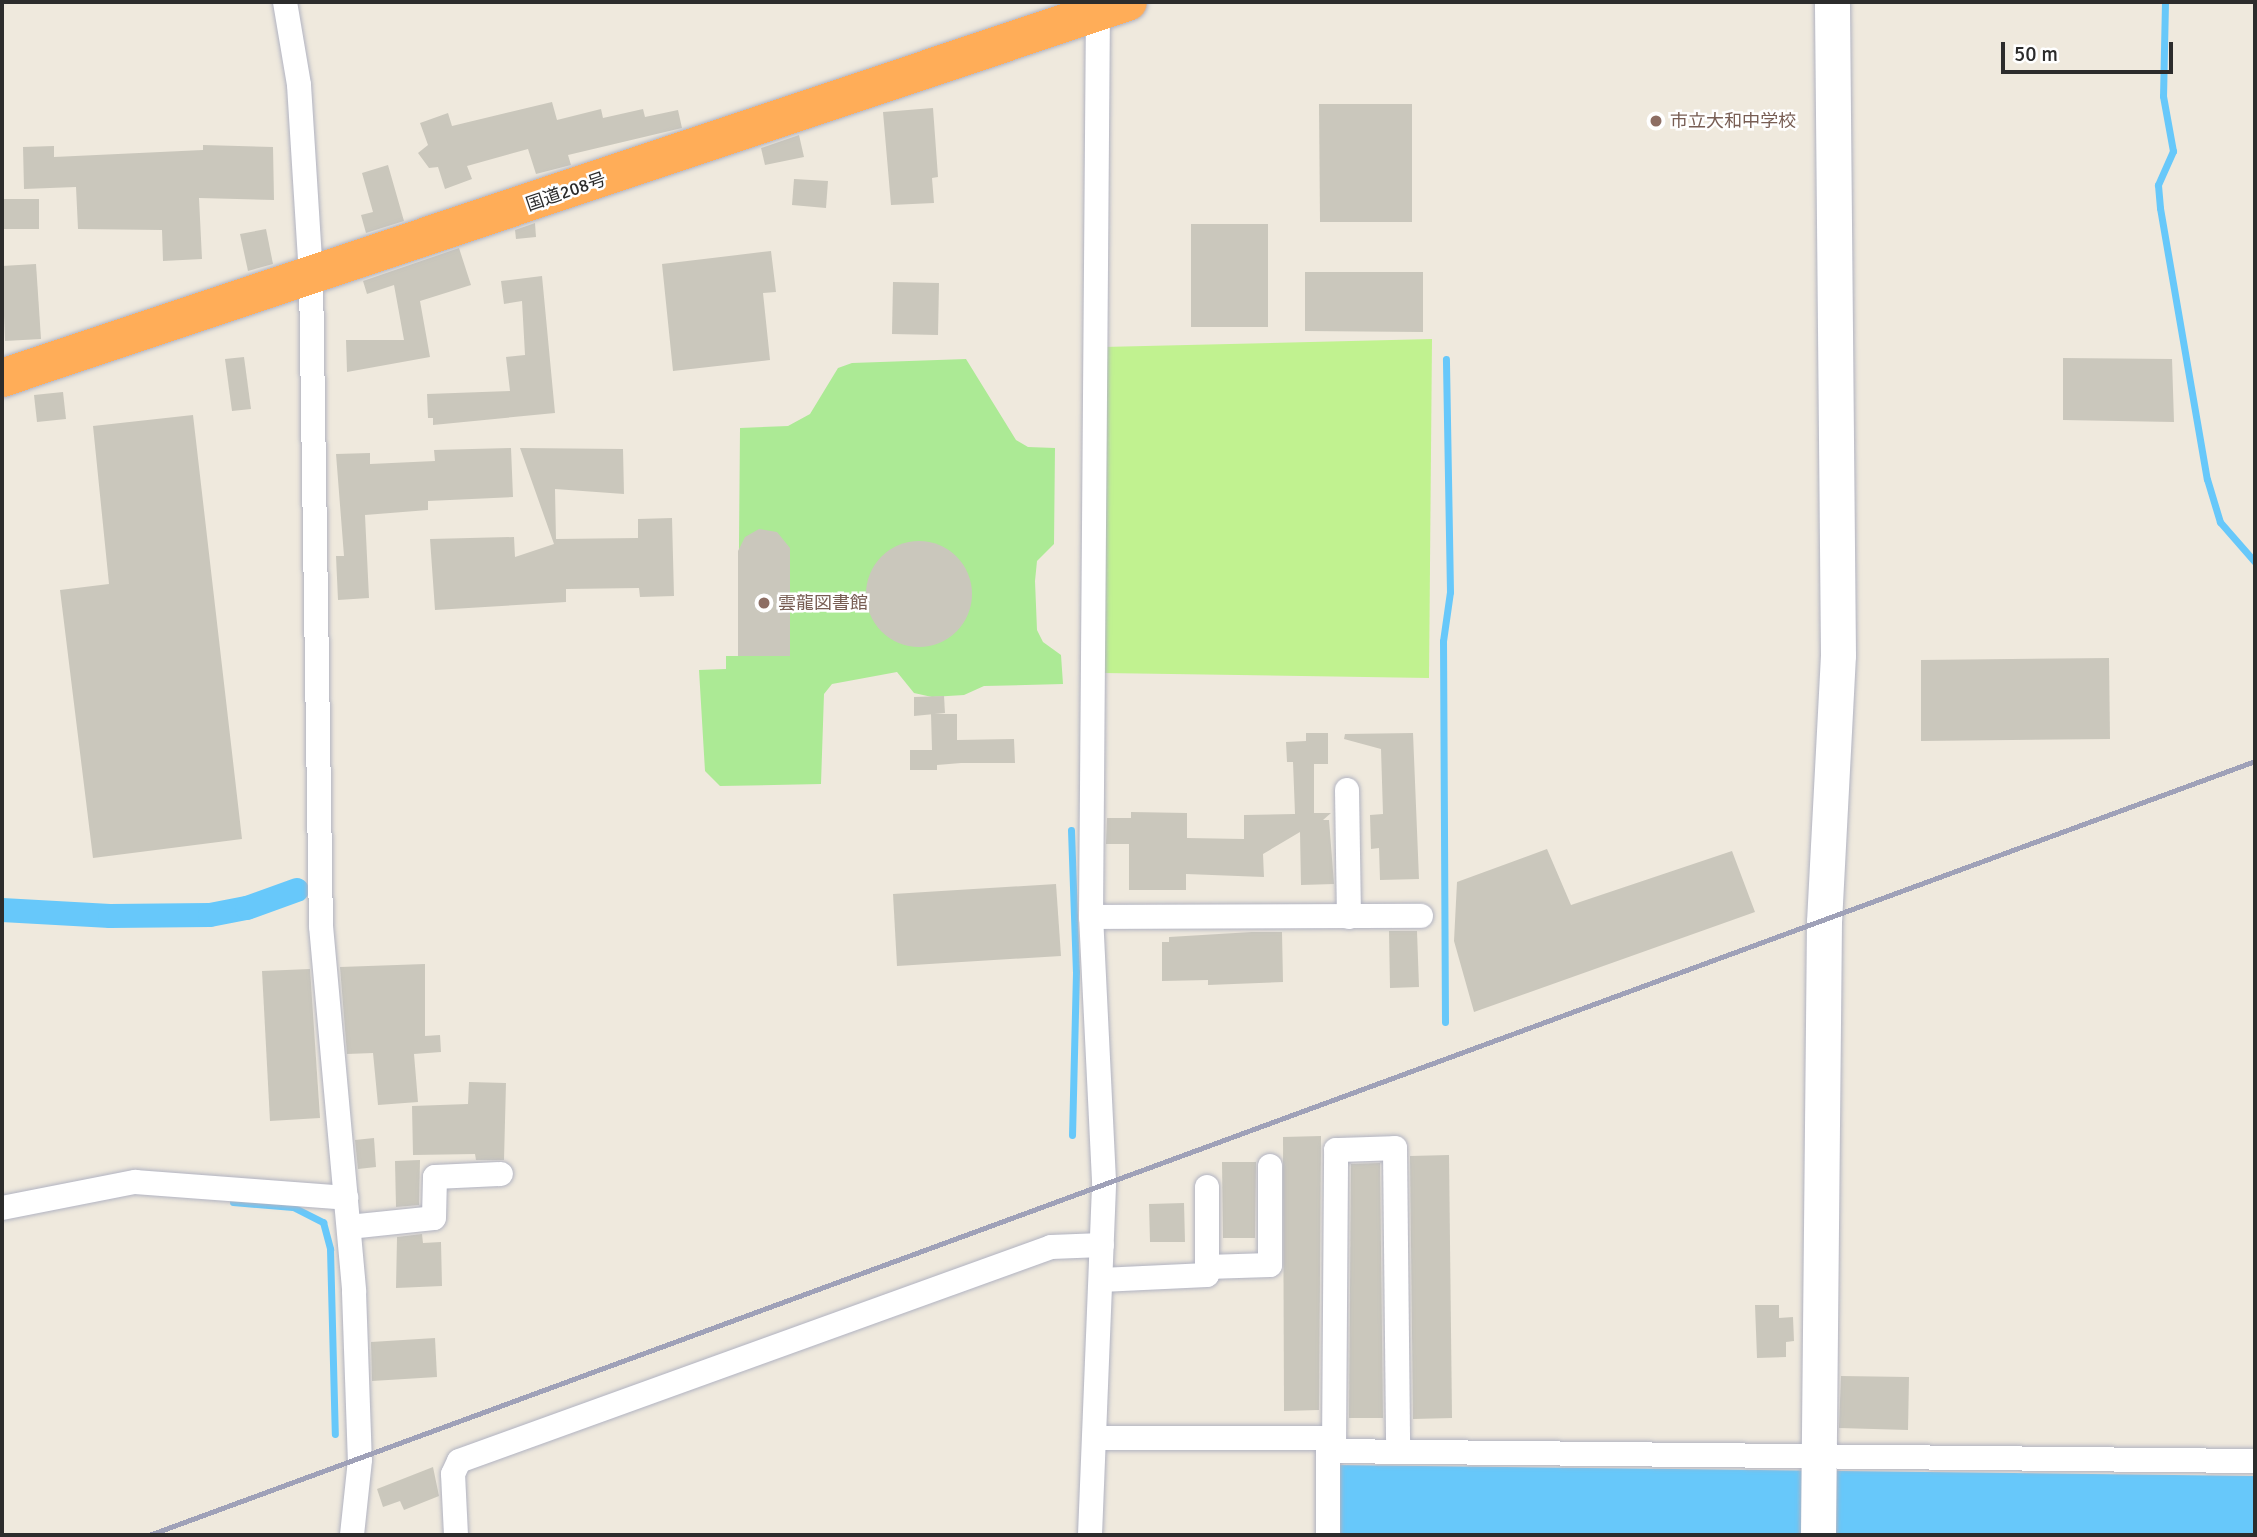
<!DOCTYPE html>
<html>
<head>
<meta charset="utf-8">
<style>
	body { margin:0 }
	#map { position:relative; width:2257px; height:1537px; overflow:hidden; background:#efe9dd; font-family:Signika,"Noto Sans JP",sans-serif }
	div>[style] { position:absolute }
	.green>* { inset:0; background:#acea95 }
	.pitch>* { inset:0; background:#c1f290 }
	.water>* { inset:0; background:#67c8fa }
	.stream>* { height:7px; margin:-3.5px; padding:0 3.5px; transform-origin:3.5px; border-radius:3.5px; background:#67c8fa }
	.canal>* { height:24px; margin:-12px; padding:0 12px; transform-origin:12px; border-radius:12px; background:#67c8fa }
	.building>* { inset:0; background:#cac7bc }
	.round { border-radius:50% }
	.roads { filter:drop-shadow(0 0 2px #b1b3c1) drop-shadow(0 0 2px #b1b3c1) }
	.street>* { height:24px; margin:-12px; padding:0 12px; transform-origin:12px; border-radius:12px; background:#fff }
	.secondary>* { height:35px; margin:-17.5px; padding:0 17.5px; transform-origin:17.5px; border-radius:17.5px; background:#fff }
	.highway>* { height:38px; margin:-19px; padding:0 19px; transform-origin:19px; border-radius:19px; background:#ffad58 }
	.rail>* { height:5px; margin:-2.5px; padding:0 2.5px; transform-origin:2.5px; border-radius:2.5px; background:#9fa1b8 }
	.dots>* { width:19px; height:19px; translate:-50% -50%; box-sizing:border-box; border:4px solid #fff; border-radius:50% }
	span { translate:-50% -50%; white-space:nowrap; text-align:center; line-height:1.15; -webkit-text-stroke:5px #fff; paint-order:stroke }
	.education-label { font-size:18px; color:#785e54 }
	.left { translate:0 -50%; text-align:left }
	.street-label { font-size:18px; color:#2c2c2c }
	.frame { position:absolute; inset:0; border:4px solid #2c2c2c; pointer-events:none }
	.scale { position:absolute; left:2001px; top:42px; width:172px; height:32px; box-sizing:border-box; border:4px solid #2c2c2c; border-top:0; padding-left:9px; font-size:21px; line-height:24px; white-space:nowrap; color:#2c2c2c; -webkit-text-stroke:5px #fff; paint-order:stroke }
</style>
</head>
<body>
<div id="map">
	<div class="green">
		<div style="clip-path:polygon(966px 359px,1016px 440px,1028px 447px,1055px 448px,1054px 544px,1037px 561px,1035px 581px,1037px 630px,1043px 642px,1061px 655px,1063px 684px,984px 686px,964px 695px,932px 697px,914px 693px,897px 672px,832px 684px,824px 694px,821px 784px,720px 786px,705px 771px,699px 670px,726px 669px,726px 656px,738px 656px,740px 428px,788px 426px,810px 414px,838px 368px,852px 363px)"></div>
	</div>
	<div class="pitch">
		<div style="clip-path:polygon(1432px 339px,1429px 678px,1104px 673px,1103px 347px)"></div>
	</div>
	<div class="water">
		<div style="clip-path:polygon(1337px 1465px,2255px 1476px,2255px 1535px,1336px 1535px)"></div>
	</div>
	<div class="stream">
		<div style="left:2165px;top:2px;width:94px;rotate:91.2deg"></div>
		<div style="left:2163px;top:96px;width:56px;rotate:79.7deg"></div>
		<div style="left:2173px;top:151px;width:37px;rotate:114deg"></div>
		<div style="left:2158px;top:185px;width:23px;rotate:85deg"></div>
		<div style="left:2160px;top:208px;width:275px;rotate:80.2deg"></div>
		<div style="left:2207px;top:479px;width:45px;rotate:73.2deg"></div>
		<div style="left:2220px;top:522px;width:53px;rotate:48.8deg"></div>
		<div style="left:1071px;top:830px;width:142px;rotate:88deg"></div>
		<div style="left:1076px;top:972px;width:163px;rotate:91.4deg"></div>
		<div style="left:1445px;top:1022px;width:381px;rotate:-90.3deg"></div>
		<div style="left:1443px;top:641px;width:49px;rotate:-81.9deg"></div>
		<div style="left:1450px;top:592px;width:233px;rotate:-91deg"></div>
		<div style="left:233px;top:1202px;width:60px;rotate:4.8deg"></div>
		<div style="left:293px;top:1207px;width:34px;rotate:27deg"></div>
		<div style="left:323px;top:1222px;width:28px;rotate:75deg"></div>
		<div style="left:330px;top:1249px;width:185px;rotate:88.5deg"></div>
	</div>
	<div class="canal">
		<div style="left:2px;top:910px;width:108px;rotate:3.2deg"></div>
		<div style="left:110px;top:916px;width:100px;rotate:-0.6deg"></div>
		<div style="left:210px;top:915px;width:38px;rotate:-11deg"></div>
		<div style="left:247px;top:908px;width:53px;rotate:-19.8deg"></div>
	</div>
	<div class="building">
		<div style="clip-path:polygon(552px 102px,557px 120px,601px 109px,603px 118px,643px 109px,645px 117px,678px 110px,682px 128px,568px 155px,571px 165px,536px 174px,528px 149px,467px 166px,472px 179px,445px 189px,438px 167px,429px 168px,418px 153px,428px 145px,420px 123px,448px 113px,452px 126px)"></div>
		<div style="clip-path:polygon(1319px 104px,1412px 104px,1412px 222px,1320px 222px)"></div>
		<div style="clip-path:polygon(933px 108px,938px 177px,932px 178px,934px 203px,891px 205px,883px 112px)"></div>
		<div style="clip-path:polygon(799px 135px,804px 157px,765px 165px,761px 148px)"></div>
		<div style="clip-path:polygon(203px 145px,273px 147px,274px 200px,199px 198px,202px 259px,163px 261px,162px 230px,78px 229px,76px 187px,24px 189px,23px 147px,54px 146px,54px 157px,203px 150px)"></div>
		<div style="clip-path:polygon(388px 165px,404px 221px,366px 233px,361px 215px,373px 212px,362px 173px)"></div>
		<div style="clip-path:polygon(794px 179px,828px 181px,826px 208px,792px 205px)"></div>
		<div style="clip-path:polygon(2px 199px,39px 199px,39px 229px,2px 229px)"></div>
		<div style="clip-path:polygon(535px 223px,536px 237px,516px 239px,515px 230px)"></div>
		<div style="clip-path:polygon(1191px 224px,1268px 224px,1268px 327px,1191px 327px)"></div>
		<div style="clip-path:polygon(266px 229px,273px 264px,248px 271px,240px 234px)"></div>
		<div style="clip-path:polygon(459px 248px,471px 285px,420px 301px,430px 357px,347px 372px,346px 340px,404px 340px,394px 285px,367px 294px,363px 281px)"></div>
		<div style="clip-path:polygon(771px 251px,776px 292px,763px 293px,770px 360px,673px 371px,662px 264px)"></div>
		<div style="clip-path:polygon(36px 264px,41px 339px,5px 341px,2px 266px)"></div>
		<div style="clip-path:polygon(1305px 272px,1423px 272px,1423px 332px,1305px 331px)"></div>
		<div style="clip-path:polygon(542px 276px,555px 413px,433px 425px,433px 418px,428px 418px,427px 394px,510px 391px,506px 357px,525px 355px,522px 301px,504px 304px,501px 281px)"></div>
		<div style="clip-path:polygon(893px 282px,939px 283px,938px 335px,892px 334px)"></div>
		<div style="clip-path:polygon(244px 357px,251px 409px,232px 411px,225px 359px)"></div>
		<div style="clip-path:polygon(2063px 358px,2172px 359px,2174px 422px,2063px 420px)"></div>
		<div style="clip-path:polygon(63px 392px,66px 419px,37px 422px,34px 395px)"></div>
		<div style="clip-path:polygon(193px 415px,242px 839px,93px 858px,60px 590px,109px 584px,93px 426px)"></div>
		<div style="clip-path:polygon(511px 448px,513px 497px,428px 501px,428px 510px,365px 515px,369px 598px,338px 600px,336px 556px,344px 556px,336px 454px,370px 453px,370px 464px,435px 461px,434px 450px)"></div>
		<div style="clip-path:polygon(520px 448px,623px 449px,624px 494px,555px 489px,556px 539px,638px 538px,638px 519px,672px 518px,674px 596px,640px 597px,639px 588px,566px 589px,566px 602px,435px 610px,430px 539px,514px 537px,515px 557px,554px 544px)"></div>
		<div style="clip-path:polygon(759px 529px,777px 532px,790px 548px,790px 656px,738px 656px,738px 551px,745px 537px)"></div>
		<div class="round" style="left:866px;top:541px;width:106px;height:106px"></div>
		<div style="clip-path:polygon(2109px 658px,2110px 739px,1921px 741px,1921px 660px)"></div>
		<div style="clip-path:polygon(944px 696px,945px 713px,914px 716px,914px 697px)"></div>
		<div style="clip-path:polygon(931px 714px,957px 714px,957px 740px,1014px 739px,1015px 763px,961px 763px,937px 765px,937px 770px,910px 770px,910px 750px,932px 750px)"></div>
		<div style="clip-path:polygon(1306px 733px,1328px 733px,1328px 764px,1314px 764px,1314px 813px,1331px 813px,1323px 820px,1329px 820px,1334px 884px,1301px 885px,1300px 832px,1263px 854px,1264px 877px,1186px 874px,1186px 890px,1129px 890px,1129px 844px,1106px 844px,1107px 818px,1131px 818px,1131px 812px,1187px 813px,1187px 838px,1244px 839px,1244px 815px,1295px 814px,1293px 762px,1287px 762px,1286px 742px,1306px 741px)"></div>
		<div style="clip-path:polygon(1413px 733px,1419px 879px,1380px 880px,1379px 848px,1371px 849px,1370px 815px,1383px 814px,1381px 749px,1344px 739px,1345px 734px)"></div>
		<div style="clip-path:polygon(1547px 849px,1571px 905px,1732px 851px,1755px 912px,1474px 1012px,1454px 941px,1457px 882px)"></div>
		<div style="clip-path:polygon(1056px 884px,1061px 956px,897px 966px,893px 894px)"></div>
		<div style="clip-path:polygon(1389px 931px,1417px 931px,1419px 987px,1390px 988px)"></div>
		<div style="clip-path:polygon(1252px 932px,1282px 932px,1283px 982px,1208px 985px,1208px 980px,1162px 981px,1162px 942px,1169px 942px,1169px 937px)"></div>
		<div style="clip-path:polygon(425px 964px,425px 1036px,440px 1035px,441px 1052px,414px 1054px,418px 1102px,378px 1105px,373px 1053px,347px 1054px,340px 967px)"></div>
		<div style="clip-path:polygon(310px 969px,320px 1118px,270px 1121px,262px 971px)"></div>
		<div style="clip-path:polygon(469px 1082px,506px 1083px,504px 1160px,476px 1160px,475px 1154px,413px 1155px,412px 1106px,468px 1104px)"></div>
		<div style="clip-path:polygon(1321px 1136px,1319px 1410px,1284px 1411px,1283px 1137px)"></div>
		<div style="clip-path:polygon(374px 1138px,376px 1167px,358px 1169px,355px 1140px)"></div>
		<div style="clip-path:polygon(1449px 1155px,1452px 1418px,1413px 1419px,1410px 1156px)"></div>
		<div style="clip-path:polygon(420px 1160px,419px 1205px,396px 1207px,395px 1161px)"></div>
		<div style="clip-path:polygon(1222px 1162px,1256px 1162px,1255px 1238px,1223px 1238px)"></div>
		<div style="clip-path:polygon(1380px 1163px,1383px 1418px,1349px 1418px,1351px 1164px)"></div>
		<div style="clip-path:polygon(1184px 1203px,1185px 1242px,1150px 1242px,1149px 1204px)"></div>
		<div style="clip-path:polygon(422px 1234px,423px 1243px,441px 1242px,442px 1286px,396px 1288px,397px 1237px)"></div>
		<div style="clip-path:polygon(1755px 1305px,1779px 1305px,1779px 1318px,1793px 1317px,1794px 1341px,1786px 1342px,1786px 1357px,1757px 1358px)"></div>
		<div style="clip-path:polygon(435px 1338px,437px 1377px,372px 1381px,371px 1342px)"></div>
		<div style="clip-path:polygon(1841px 1376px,1909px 1377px,1908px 1430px,1839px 1428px)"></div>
		<div style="clip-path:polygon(433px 1467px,439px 1496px,404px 1510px,400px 1501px,383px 1507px,377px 1489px)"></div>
	</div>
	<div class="roads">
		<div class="street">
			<div style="left:285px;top:2px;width:84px;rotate:80.4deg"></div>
			<div style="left:299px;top:85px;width:193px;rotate:86.4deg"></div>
			<div style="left:311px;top:278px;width:648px;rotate:89.12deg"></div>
			<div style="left:321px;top:926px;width:367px;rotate:84.8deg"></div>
			<div style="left:354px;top:1292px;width:168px;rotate:88deg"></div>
			<div style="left:360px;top:1460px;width:75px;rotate:96.1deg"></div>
			<div style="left:1347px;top:790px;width:127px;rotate:89.1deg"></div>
			<div style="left:1091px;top:917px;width:330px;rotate:-0.2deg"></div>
			<div style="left:2px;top:1208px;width:136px;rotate:-11.1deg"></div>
			<div style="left:135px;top:1182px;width:212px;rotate:4.3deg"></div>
			<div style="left:349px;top:1227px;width:85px;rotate:-6deg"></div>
			<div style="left:434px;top:1218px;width:41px;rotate:-88.6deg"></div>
			<div style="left:435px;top:1177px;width:66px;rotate:-2.6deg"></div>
			<div style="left:1207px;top:1267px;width:63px;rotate:-1.8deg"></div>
			<div style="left:1270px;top:1265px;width:99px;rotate:-90deg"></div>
			<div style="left:1101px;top:1280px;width:106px;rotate:-2.7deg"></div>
			<div style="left:1207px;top:1275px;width:88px;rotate:-90deg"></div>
			<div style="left:1096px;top:1438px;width:237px"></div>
			<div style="left:1334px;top:1451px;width:301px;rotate:-89.6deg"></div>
			<div style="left:1336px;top:1150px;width:59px;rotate:-1.9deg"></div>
			<div style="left:1395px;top:1148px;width:304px;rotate:89.4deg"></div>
			<div style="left:456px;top:1535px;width:61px;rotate:-92.8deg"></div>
			<div style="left:453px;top:1474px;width:14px;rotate:-65deg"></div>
			<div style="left:459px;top:1461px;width:629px;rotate:-19.87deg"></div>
			<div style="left:1051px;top:1247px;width:51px;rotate:-2.2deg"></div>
			<div style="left:1090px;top:1535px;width:354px;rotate:-87.7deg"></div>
			<div style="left:1104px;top:1181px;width:264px;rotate:-92.8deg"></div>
			<div style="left:1091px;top:917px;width:905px;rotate:-89.56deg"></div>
			<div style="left:1328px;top:1535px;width:84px;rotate:-90deg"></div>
			<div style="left:1328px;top:1451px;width:927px;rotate:0.62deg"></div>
		</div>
		<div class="secondary">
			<div style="left:1818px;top:1535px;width:613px;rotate:-89.44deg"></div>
			<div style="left:1824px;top:922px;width:267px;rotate:-87deg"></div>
			<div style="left:1838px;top:655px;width:653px;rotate:-90.53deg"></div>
		</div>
		<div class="highway">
			<div style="left:2px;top:378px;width:1187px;rotate:-18.47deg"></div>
		</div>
	</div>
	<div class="rail">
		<div style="left:149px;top:1535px;width:2244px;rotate:-20.18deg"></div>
	</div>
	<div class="dots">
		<div style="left:1656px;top:121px;background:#8d6e63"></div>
		<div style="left:764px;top:603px;background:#8d6e63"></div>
	</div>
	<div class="education-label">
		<span class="left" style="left:1670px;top:121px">市立大和中学校</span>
		<span class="left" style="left:778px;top:603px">雲龍図書館</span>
	</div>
	<div class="street-label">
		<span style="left:566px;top:192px;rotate:-19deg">国道208号</span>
	</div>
	<div class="frame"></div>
	<div class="scale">50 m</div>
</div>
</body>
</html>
